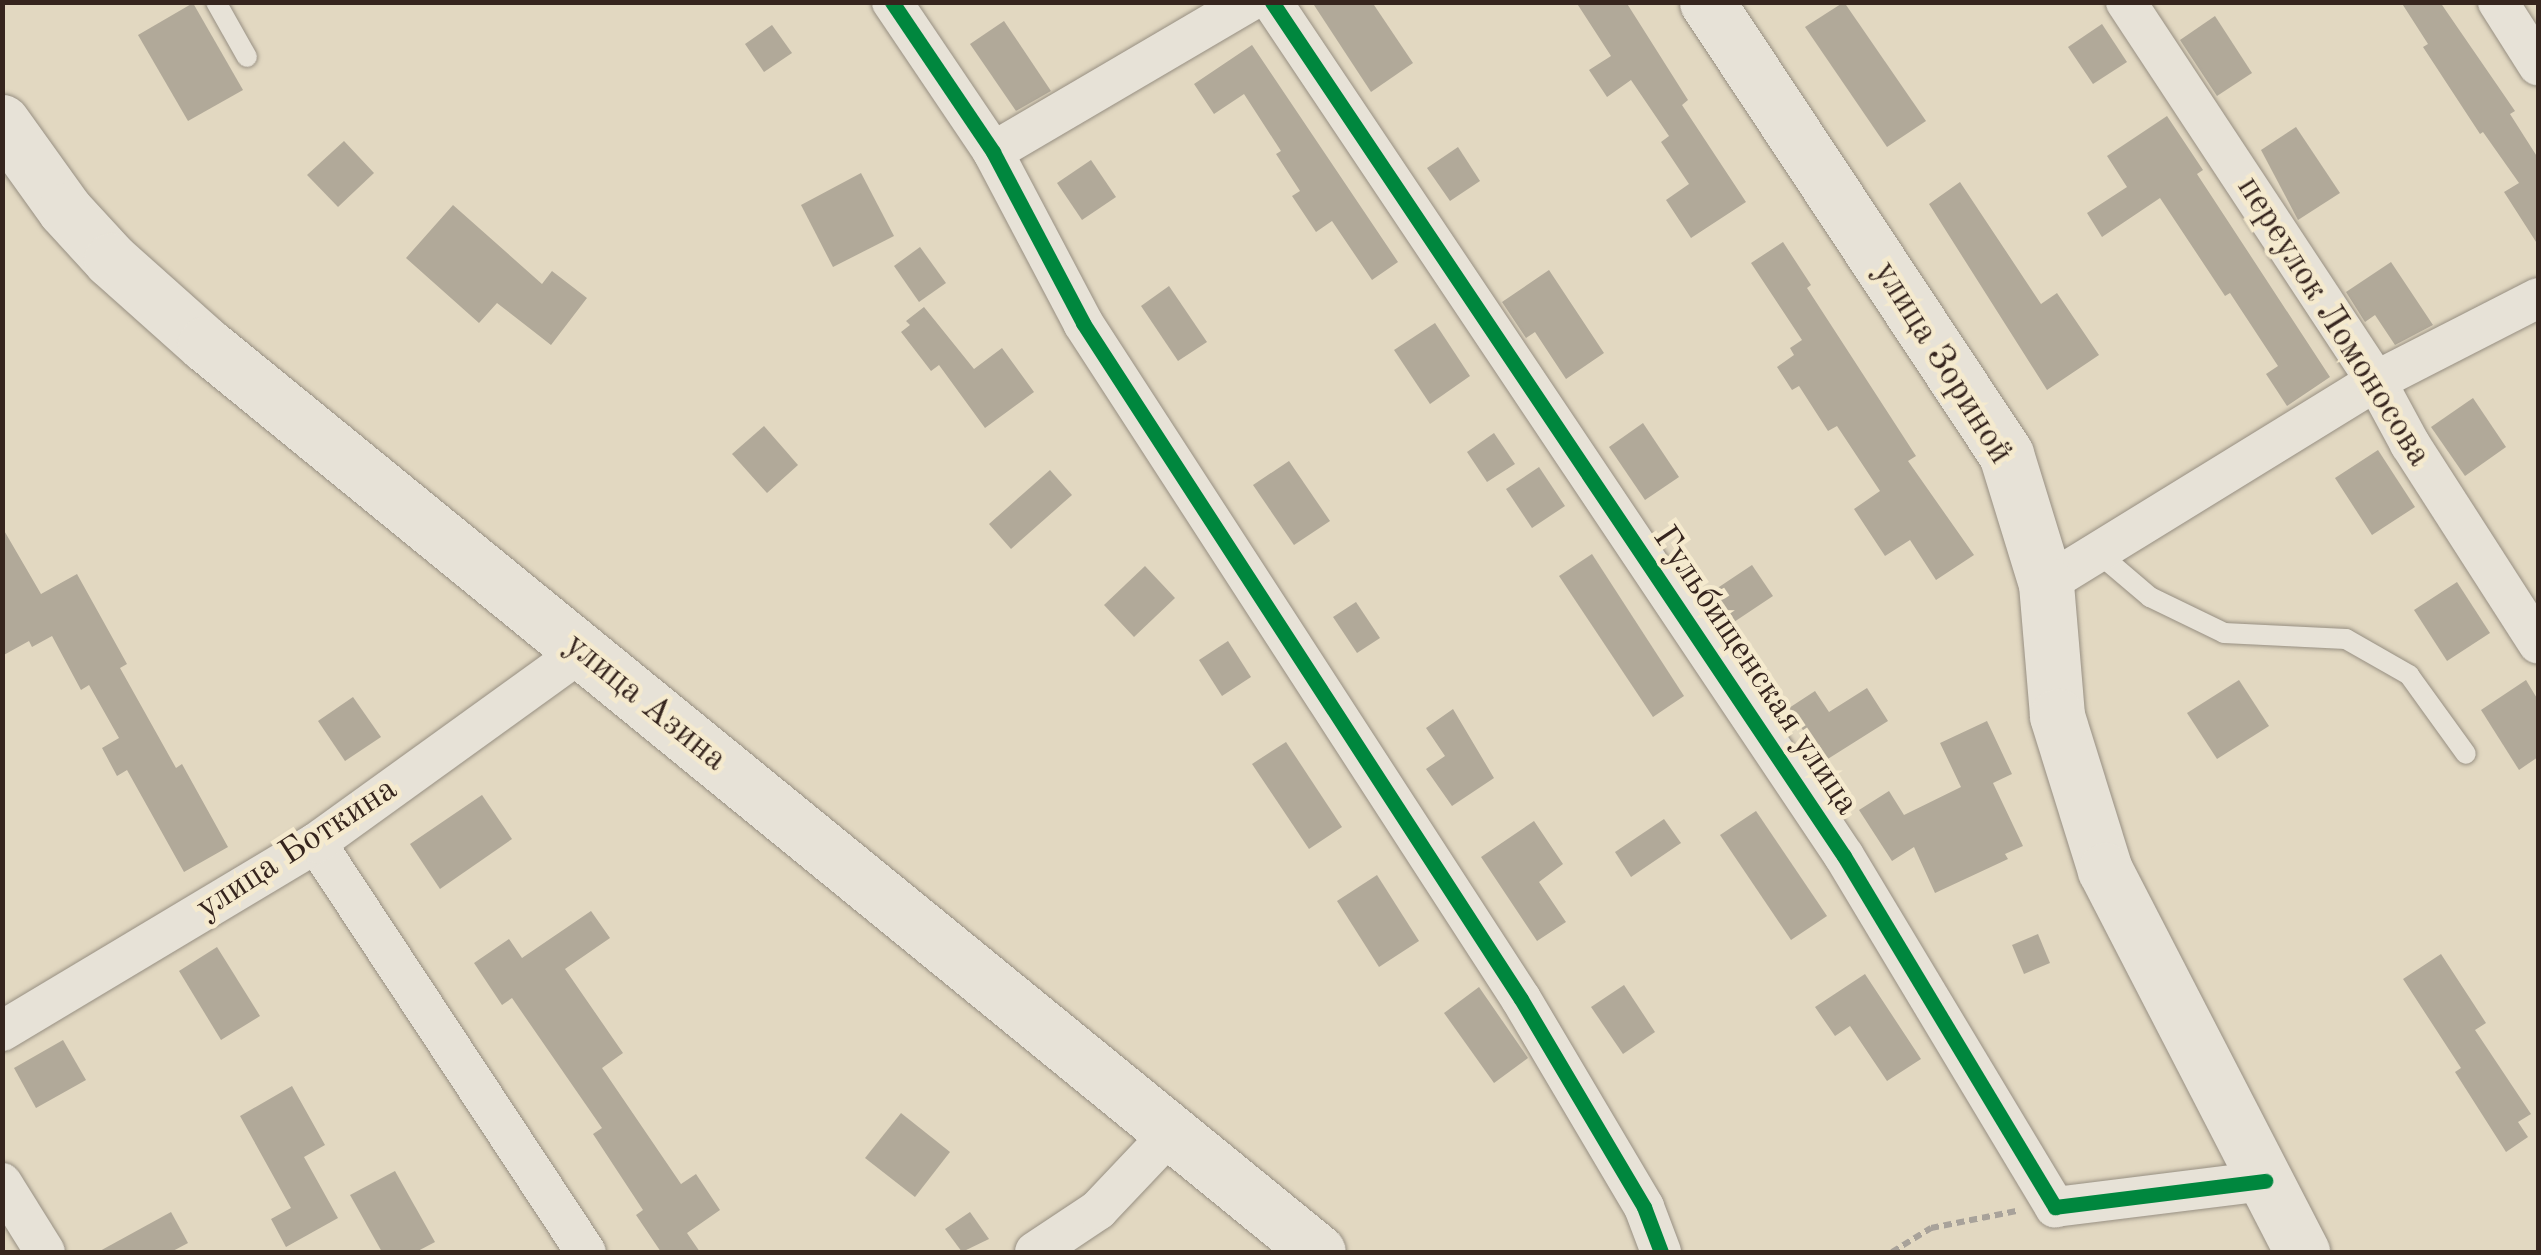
<!DOCTYPE html>
<html>
<head>
<meta charset="utf-8">
<style>
	body { margin:0 }
	#map { position:relative; width:2541px; height:1255px; overflow:hidden; background:#e2d8c1; font-family:"Old Standard TT",serif }
	div>[style] { position:absolute }
	.building>* { inset:0; background:#b1a999 }
	.path>* { height:6px; margin-top:-3px; transform-origin:0; background:repeating-linear-gradient(90deg,#a8a29a 0 8px,transparent 0 13px) }
	.roads { filter:drop-shadow(0 0 2px #978f82) drop-shadow(0 0 2px #978f82) }
	.service>* { height:20px; margin:-10px; padding:0 10px; transform-origin:10px; border-radius:10px; background:#e7e2d7 }
	.minor>* { height:40px; margin:-20px; padding:0 20px; transform-origin:20px; border-radius:20px; background:#e7e2d7 }
	.secondary>* { height:55px; margin:-27.5px; padding:0 27.5px; transform-origin:27.5px; border-radius:27.5px; background:#e7e2d7 }
	.cycleway>* { height:15px; margin:-7.5px; padding:0 7.5px; transform-origin:7.5px; border-radius:7.5px; background:#00873e }
	span { translate:-50% -50%; white-space:nowrap; text-align:center; line-height:1.15; -webkit-text-stroke:9px #f5eace; paint-order:stroke }
	.street-label { font-size:35px; color:#36251e }
	.frame { position:absolute; inset:0; border:5px solid #36251e; pointer-events:none }
</style>
</head>
<body>
<div id="map">
	<div class="building">
		<div style="clip-path:polygon(1312px 2px,1372px 2px,1413px 63px,1371px 92px)"></div>
		<div style="clip-path:polygon(1576px 2px,1626px 2px,1688px 100px,1682px 105px,1746px 202px,1691px 238px,1666px 200px,1689px 184px,1661px 142px,1669px 136px,1631px 80px,1607px 97px,1589px 70px,1611px 56px)"></div>
		<div style="clip-path:polygon(1844px 2px,1926px 121px,1887px 147px,1805px 27px)"></div>
		<div style="clip-path:polygon(2401px 2px,2440px 2px,2515px 111px,2510px 114px,2538px 158px,2538px 245px,2504px 192px,2519px 183px,2483px 132px,2480px 134px,2423px 47px,2428px 44px)"></div>
		<div style="clip-path:polygon(193px 3px,243px 90px,188px 121px,138px 35px)"></div>
		<div style="clip-path:polygon(2215px 16px,2252px 73px,2217px 96px,2180px 40px)"></div>
		<div style="clip-path:polygon(1004px 21px,1051px 91px,1016px 111px,970px 44px)"></div>
		<div style="clip-path:polygon(2102px 24px,2127px 62px,2093px 84px,2068px 47px)"></div>
		<div style="clip-path:polygon(772px 25px,792px 53px,764px 72px,745px 44px)"></div>
		<div style="clip-path:polygon(1252px 45px,1398px 262px,1372px 280px,1332px 221px,1316px 232px,1292px 196px,1300px 191px,1276px 154px,1281px 151px,1244px 94px,1214px 114px,1194px 84px)"></div>
		<div style="clip-path:polygon(2167px 116px,2203px 170px,2197px 174px,2330px 377px,2287px 406px,2266px 374px,2278px 366px,2230px 293px,2225px 296px,2160px 198px,2102px 237px,2087px 213px,2127px 187px,2107px 156px)"></div>
		<div style="clip-path:polygon(2296px 127px,2340px 193px,2298px 220px,2261px 150px)"></div>
		<div style="clip-path:polygon(344px 141px,374px 173px,338px 207px,307px 175px)"></div>
		<div style="clip-path:polygon(1458px 147px,1480px 181px,1450px 201px,1427px 168px)"></div>
		<div style="clip-path:polygon(1091px 160px,1116px 197px,1082px 220px,1057px 183px)"></div>
		<div style="clip-path:polygon(861px 173px,894px 236px,833px 267px,801px 205px)"></div>
		<div style="clip-path:polygon(1960px 182px,2041px 304px,2057px 293px,2099px 355px,2047px 390px,1929px 204px)"></div>
		<div style="clip-path:polygon(453px 205px,542px 284px,552px 271px,587px 298px,551px 345px,497px 303px,479px 323px,406px 258px)"></div>
		<div style="clip-path:polygon(1783px 242px,1811px 285px,1807px 288px,1916px 456px,1908px 461px,1974px 555px,1936px 580px,1910px 540px,1885px 556px,1854px 509px,1880px 491px,1837px 426px,1828px 431px,1799px 386px,1792px 390px,1777px 367px,1794px 355px,1790px 348px,1802px 340px,1751px 263px)"></div>
		<div style="clip-path:polygon(920px 247px,946px 283px,919px 302px,894px 266px)"></div>
		<div style="clip-path:polygon(2391px 262px,2433px 325px,2395px 345px,2375px 315px,2365px 322px,2346px 292px)"></div>
		<div style="clip-path:polygon(1549px 270px,1604px 353px,1566px 379px,1535px 332px,1526px 338px,1502px 302px)"></div>
		<div style="clip-path:polygon(1169px 286px,1207px 342px,1178px 361px,1141px 306px)"></div>
		<div style="clip-path:polygon(924px 307px,974px 369px,1002px 348px,1034px 392px,985px 428px,939px 365px,931px 371px,901px 332px,910px 325px,906px 321px)"></div>
		<div style="clip-path:polygon(1435px 323px,1470px 376px,1430px 404px,1394px 350px)"></div>
		<div style="clip-path:polygon(2473px 398px,2506px 447px,2465px 476px,2431px 427px)"></div>
		<div style="clip-path:polygon(1643px 423px,1679px 477px,1645px 500px,1609px 447px)"></div>
		<div style="clip-path:polygon(764px 426px,798px 465px,767px 493px,732px 454px)"></div>
		<div style="clip-path:polygon(1494px 433px,1515px 464px,1487px 482px,1467px 452px)"></div>
		<div style="clip-path:polygon(2378px 450px,2415px 507px,2372px 535px,2335px 478px)"></div>
		<div style="clip-path:polygon(1289px 461px,1330px 521px,1294px 545px,1253px 485px)"></div>
		<div style="clip-path:polygon(1539px 467px,1565px 506px,1532px 528px,1506px 489px)"></div>
		<div style="clip-path:polygon(1050px 470px,1072px 495px,1011px 549px,989px 524px)"></div>
		<div style="clip-path:polygon(2px 527px,41px 594px,77px 574px,127px 664px,120px 668px,176px 768px,182px 764px,228px 847px,184px 872px,127px 770px,117px 776px,102px 748px,119px 738px,89px 685px,81px 690px,52px 636px,32px 647px,29px 641px,2px 656px)"></div>
		<div style="clip-path:polygon(1592px 554px,1684px 696px,1653px 717px,1559px 576px)"></div>
		<div style="clip-path:polygon(1752px 565px,1773px 596px,1731px 624px,1710px 593px)"></div>
		<div style="clip-path:polygon(1145px 566px,1175px 598px,1134px 637px,1104px 605px)"></div>
		<div style="clip-path:polygon(2457px 582px,2490px 633px,2447px 661px,2414px 610px)"></div>
		<div style="clip-path:polygon(1356px 602px,1380px 638px,1357px 653px,1333px 617px)"></div>
		<div style="clip-path:polygon(1228px 641px,1251px 677px,1222px 696px,1199px 660px)"></div>
		<div style="clip-path:polygon(2239px 680px,2269px 726px,2217px 759px,2187px 713px)"></div>
		<div style="clip-path:polygon(2526px 680px,2538px 700px,2538px 757px,2519px 770px,2481px 710px)"></div>
		<div style="clip-path:polygon(1867px 688px,1888px 721px,1823px 762px,1789px 708px,1815px 691px,1829px 712px)"></div>
		<div style="clip-path:polygon(353px 697px,381px 737px,345px 761px,318px 721px)"></div>
		<div style="clip-path:polygon(1453px 709px,1494px 778px,1452px 806px,1426px 769px,1445px 756px,1426px 728px)"></div>
		<div style="clip-path:polygon(1987px 721px,2012px 774px,1993px 783px,2023px 846px,2005px 854px,2008px 859px,1935px 893px,1914px 847px,1892px 861px,1859px 810px,1889px 791px,1904px 815px,1961px 787px,1940px 743px)"></div>
		<div style="clip-path:polygon(1286px 742px,1342px 827px,1309px 849px,1252px 764px)"></div>
		<div style="clip-path:polygon(482px 795px,512px 839px,440px 889px,410px 844px)"></div>
		<div style="clip-path:polygon(1756px 811px,1827px 916px,1791px 940px,1720px 835px)"></div>
		<div style="clip-path:polygon(1664px 819px,1681px 843px,1631px 877px,1615px 852px)"></div>
		<div style="clip-path:polygon(1534px 821px,1563px 864px,1539px 882px,1566px 922px,1537px 941px,1481px 857px)"></div>
		<div style="clip-path:polygon(1377px 875px,1419px 941px,1379px 967px,1337px 901px)"></div>
		<div style="clip-path:polygon(591px 911px,610px 938px,565px 969px,623px 1053px,602px 1068px,681px 1184px,696px 1174px,720px 1210px,687px 1233px,700px 1252px,661px 1252px,636px 1215px,643px 1210px,593px 1134px,602px 1128px,512px 998px,502px 1005px,474px 963px,509px 939px,522px 958px)"></div>
		<div style="clip-path:polygon(2038px 934px,2050px 963px,2024px 974px,2012px 945px)"></div>
		<div style="clip-path:polygon(217px 947px,260px 1016px,221px 1040px,179px 971px)"></div>
		<div style="clip-path:polygon(2441px 954px,2486px 1023px,2475px 1030px,2531px 1114px,2518px 1122px,2528px 1137px,2506px 1152px,2455px 1072px,2461px 1068px,2403px 979px)"></div>
		<div style="clip-path:polygon(1865px 974px,1921px 1059px,1887px 1081px,1850px 1026px,1835px 1036px,1815px 1007px)"></div>
		<div style="clip-path:polygon(1624px 985px,1655px 1032px,1623px 1054px,1591px 1007px)"></div>
		<div style="clip-path:polygon(1479px 987px,1528px 1058px,1494px 1083px,1444px 1013px)"></div>
		<div style="clip-path:polygon(63px 1040px,86px 1080px,36px 1108px,14px 1068px)"></div>
		<div style="clip-path:polygon(292px 1086px,325px 1145px,304px 1157px,338px 1218px,286px 1247px,271px 1219px,291px 1208px,240px 1116px)"></div>
		<div style="clip-path:polygon(901px 1113px,950px 1152px,915px 1197px,865px 1158px)"></div>
		<div style="clip-path:polygon(395px 1171px,435px 1242px,416px 1252px,382px 1252px,350px 1195px)"></div>
		<div style="clip-path:polygon(171px 1212px,188px 1243px,171px 1252px,98px 1252px)"></div>
		<div style="clip-path:polygon(970px 1212px,989px 1239px,962px 1252px,945px 1229px)"></div>
	</div>
	<div class="path">
		<div style="left:1892px;top:1252px;width:46px;rotate:-31.6deg"></div>
		<div style="left:1931px;top:1228px;width:87px;rotate:-11.3deg"></div>
	</div>
	<div class="roads">
		<div class="service">
			<div style="left:216px;top:2px;width:63px;rotate:60.6deg"></div>
			<div style="left:2097px;top:552px;width:70px;rotate:40.3deg"></div>
			<div style="left:2150px;top:597px;width:82px;rotate:25.9deg"></div>
			<div style="left:2224px;top:633px;width:122px;rotate:2.8deg"></div>
			<div style="left:2346px;top:639px;width:73px;rotate:29.7deg"></div>
			<div style="left:2409px;top:675px;width:97px;rotate:54.2deg"></div>
		</div>
		<div class="minor">
			<div style="left:892px;top:2px;width:181px;rotate:56deg"></div>
			<div style="left:993px;top:152px;width:193px;rotate:62.2deg"></div>
			<div style="left:1083px;top:323px;width:805px;rotate:57.06deg"></div>
			<div style="left:1521px;top:999px;width:242px;rotate:59.4deg"></div>
			<div style="left:1644px;top:1207px;width:48px;rotate:69.3deg"></div>
			<div style="left:1272px;top:2px;width:1028px;rotate:56.19deg"></div>
			<div style="left:1844px;top:856px;width:410px;rotate:59deg"></div>
			<div style="left:2055px;top:1207px;width:212px;rotate:-7.1deg"></div>
			<div style="left:2126px;top:2px;width:454px;rotate:56.6deg"></div>
			<div style="left:2376px;top:381px;width:72px;rotate:61.6deg"></div>
			<div style="left:2410px;top:444px;width:237px;rotate:57.3deg"></div>
			<div style="left:2498px;top:2px;width:75px;rotate:57.6deg"></div>
			<div style="left:993px;top:152px;width:297px;rotate:-30.4deg"></div>
			<div style="left:2046px;top:584px;width:387px;rotate:-31.6deg"></div>
			<div style="left:2376px;top:381px;width:182px;rotate:-27.1deg"></div>
			<div style="left:316px;top:843px;width:490px;rotate:56.6deg"></div>
			<div style="left:2px;top:1031px;width:366px;rotate:-30.9deg"></div>
			<div style="left:316px;top:843px;width:328px;rotate:-35.8deg"></div>
			<div style="left:2px;top:1183px;width:81px;rotate:58.1deg"></div>
			<div style="left:1035px;top:1252px;width:76px;rotate:-33.7deg"></div>
			<div style="left:1098px;top:1210px;width:103px;rotate:-46.6deg"></div>
		</div>
		<div class="secondary">
			<div style="left:1707px;top:2px;width:542px;rotate:56.52deg"></div>
			<div style="left:2006px;top:454px;width:136px;rotate:72.9deg"></div>
			<div style="left:2046px;top:584px;width:132px;rotate:85.2deg"></div>
			<div style="left:2057px;top:716px;width:161px;rotate:72.7deg"></div>
			<div style="left:2105px;top:870px;width:430px;rotate:62.7deg"></div>
			<div style="left:2px;top:122px;width:108px;rotate:54.4deg"></div>
			<div style="left:65px;top:210px;width:68px;rotate:47.4deg"></div>
			<div style="left:111px;top:260px;width:126px;rotate:41.8deg"></div>
			<div style="left:205px;top:344px;width:1436px;rotate:39.21deg"></div>
		</div>
	</div>
	<div class="cycleway">
		<div style="left:892px;top:2px;width:181px;rotate:56deg"></div>
		<div style="left:993px;top:152px;width:193px;rotate:62.2deg"></div>
		<div style="left:1083px;top:323px;width:805px;rotate:57.06deg"></div>
		<div style="left:1521px;top:999px;width:242px;rotate:59.4deg"></div>
		<div style="left:1644px;top:1207px;width:48px;rotate:69.3deg"></div>
		<div style="left:1272px;top:2px;width:1028px;rotate:56.19deg"></div>
		<div style="left:1844px;top:856px;width:410px;rotate:59deg"></div>
		<div style="left:2055px;top:1207px;width:212px;rotate:-7.1deg"></div>
	</div>
	<div class="street-label">
		<span style="left:2333px;top:322px;rotate:58deg">переулок Ломоносова</span>
		<span style="left:1942px;top:363px;rotate:58deg">улица Зориной</span>
		<span style="left:1755px;top:671px;rotate:56deg">Гульбищенская улица</span>
		<span style="left:645px;top:703px;rotate:39deg">улица Азина</span>
		<span style="left:297px;top:849px;rotate:-33deg">улица Боткина</span>
	</div>
	<div class="frame"></div>
</div>
</body>
</html>
